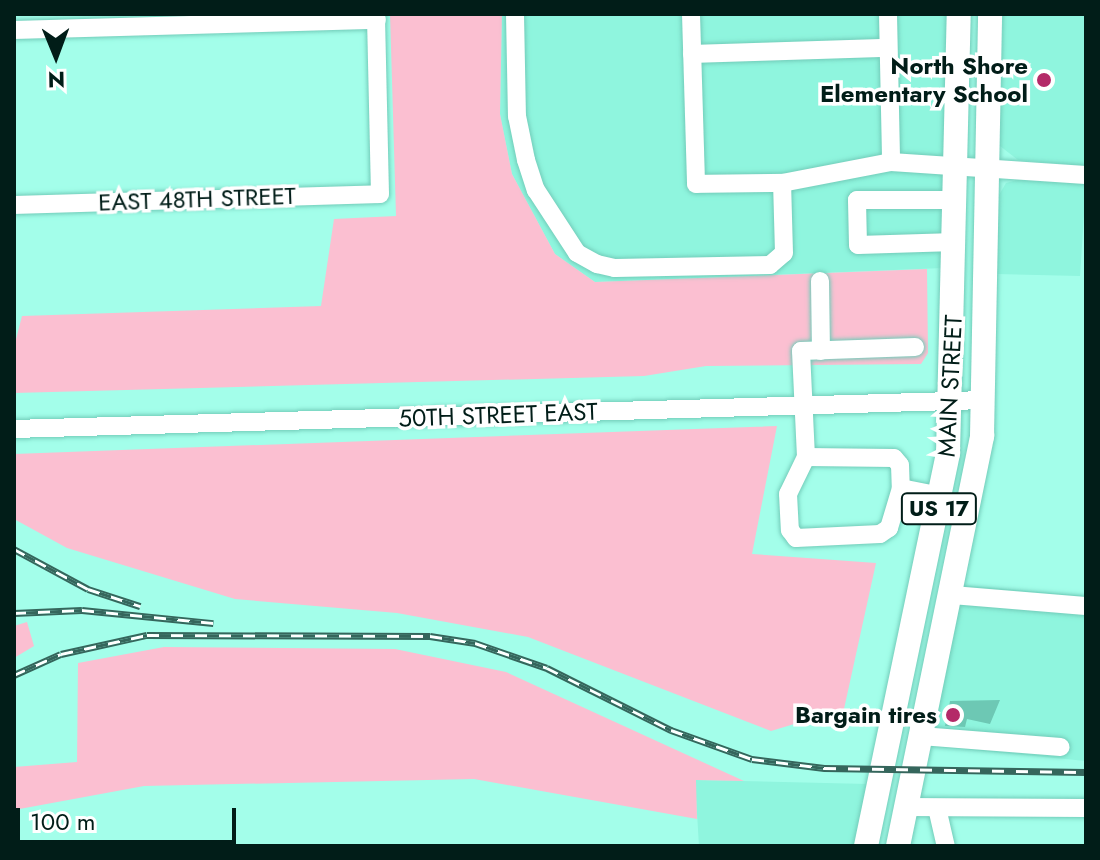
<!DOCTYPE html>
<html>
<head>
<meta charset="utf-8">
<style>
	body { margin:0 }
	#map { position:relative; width:1100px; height:860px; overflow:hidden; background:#a3feea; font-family:Jost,sans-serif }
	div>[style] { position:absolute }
	.built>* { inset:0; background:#8ff5de }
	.green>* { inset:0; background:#fbbfd1 }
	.building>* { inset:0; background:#6dc8b4 }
	.roads { filter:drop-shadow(0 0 2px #72ccb9) drop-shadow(0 0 2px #72ccb9) }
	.minor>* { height:18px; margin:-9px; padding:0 9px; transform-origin:9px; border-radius:9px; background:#fff }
	.major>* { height:24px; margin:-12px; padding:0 12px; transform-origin:12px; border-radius:12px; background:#fff }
	.rail>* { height:7px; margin-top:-3.5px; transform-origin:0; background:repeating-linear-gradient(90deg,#fff 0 12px,#35665c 0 24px); box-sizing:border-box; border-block:2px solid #35665c }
	.dots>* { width:22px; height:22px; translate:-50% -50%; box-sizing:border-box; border:4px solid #fff; border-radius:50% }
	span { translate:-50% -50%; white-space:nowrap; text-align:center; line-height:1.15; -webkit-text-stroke:7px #fff; paint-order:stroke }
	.shield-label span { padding:2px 6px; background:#fff; border:2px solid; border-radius:6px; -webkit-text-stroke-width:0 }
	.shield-label { font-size:22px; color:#011d18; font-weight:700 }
	.poi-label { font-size:24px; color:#011d18; font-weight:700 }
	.right { translate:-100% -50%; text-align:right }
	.street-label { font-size:24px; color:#011d18 }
	.frame { position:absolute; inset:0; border:16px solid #011d18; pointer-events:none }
	.north { position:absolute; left:16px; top:16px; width:80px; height:80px; -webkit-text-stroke:6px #fff; paint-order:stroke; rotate:179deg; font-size:22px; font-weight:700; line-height:32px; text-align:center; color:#011d18 }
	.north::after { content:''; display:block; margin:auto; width:28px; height:36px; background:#011d18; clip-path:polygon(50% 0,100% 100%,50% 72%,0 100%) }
	.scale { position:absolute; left:16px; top:808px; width:220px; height:36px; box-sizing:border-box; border:4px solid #011d18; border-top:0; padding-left:10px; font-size:24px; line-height:28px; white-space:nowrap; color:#011d18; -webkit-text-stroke:6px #fff; paint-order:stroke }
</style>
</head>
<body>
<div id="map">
	<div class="built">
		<div style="clip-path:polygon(502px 14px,948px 14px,943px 268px,595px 282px,555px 254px,512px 174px,500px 114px)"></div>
		<div style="clip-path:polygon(1003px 14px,1086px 14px,1086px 166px,1018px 160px,1000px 146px)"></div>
		<div style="clip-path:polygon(1017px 180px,1086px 184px,1080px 276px,997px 274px,999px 195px,1006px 183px)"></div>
		<div style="clip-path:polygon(962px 585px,1086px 596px,1086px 761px,931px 746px)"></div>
		<div style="clip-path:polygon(695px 780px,868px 784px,855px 846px,699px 846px)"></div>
	</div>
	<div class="green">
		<div style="clip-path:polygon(390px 14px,502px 14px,500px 114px,512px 174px,555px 254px,595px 282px,927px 269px,928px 353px,921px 364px,706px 366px,644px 376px,14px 393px,14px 347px,22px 316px,321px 306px,334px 219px,396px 216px)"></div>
		<div style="clip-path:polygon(777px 426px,752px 554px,876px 563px,844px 709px,771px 731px,528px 637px,397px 613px,235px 599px,67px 548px,14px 519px,14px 454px)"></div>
		<div style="clip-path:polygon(27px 622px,34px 646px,14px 658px,14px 626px)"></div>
		<div style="clip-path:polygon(164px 647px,395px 649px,506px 672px,744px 781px,696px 780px,697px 819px,474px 779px,144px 786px,14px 810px,14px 767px,77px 762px,78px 663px)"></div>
	</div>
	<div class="building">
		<div style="clip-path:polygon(1000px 700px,990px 724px,967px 719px,965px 727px,945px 726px,950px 701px)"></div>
	</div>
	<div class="roads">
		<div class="minor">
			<div style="left:515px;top:14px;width:102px;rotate:88.9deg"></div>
			<div style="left:517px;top:116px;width:45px;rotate:78.4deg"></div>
			<div style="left:526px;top:160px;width:32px;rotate:72deg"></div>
			<div style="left:536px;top:190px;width:75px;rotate:56.9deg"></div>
			<div style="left:577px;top:253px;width:23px;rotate:29deg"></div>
			<div style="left:597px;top:264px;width:18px;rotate:13deg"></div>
			<div style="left:615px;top:268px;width:155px;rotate:-1.1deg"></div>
			<div style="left:770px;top:265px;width:18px;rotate:-41deg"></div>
			<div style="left:784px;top:253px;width:70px;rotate:-91.6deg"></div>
			<div style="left:782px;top:183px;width:111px;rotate:-10.9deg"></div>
			<div style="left:691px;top:14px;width:170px;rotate:88.3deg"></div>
			<div style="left:696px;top:184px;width:86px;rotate:-0.7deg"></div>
			<div style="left:888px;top:14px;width:148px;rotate:88.8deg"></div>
			<div style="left:891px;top:162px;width:195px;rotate:3.8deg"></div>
			<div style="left:14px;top:30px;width:363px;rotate:-1.6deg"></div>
			<div style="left:692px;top:54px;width:196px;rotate:-1.8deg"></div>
			<div style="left:14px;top:205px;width:366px;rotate:-1.7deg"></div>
			<div style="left:380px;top:194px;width:180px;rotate:-91.3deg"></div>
			<div style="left:955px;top:242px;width:97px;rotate:178.2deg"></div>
			<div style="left:858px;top:245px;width:45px;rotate:-91.3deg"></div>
			<div style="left:857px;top:200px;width:99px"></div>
			<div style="left:820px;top:281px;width:70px;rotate:89.2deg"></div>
			<div style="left:915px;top:347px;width:114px;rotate:178deg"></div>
			<div style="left:801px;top:351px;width:106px;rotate:87.3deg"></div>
			<div style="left:806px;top:457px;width:88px;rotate:0.7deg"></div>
			<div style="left:894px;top:458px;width:9px;rotate:49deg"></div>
			<div style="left:900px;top:465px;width:23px;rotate:88deg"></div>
			<div style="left:901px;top:488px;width:41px;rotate:11.3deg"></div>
			<div style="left:14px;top:429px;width:969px;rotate:-1.71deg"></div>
			<div style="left:806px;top:457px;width:41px;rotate:115.9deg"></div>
			<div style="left:788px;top:494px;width:36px;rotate:87deg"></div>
			<div style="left:790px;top:530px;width:10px;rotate:53deg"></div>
			<div style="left:796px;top:538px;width:84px;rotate:-2.7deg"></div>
			<div style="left:880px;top:534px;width:11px;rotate:-34deg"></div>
			<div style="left:889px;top:528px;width:42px;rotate:-73.3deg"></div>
			<div style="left:952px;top:595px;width:134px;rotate:4.7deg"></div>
			<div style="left:921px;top:736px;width:140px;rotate:4.5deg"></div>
			<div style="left:906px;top:807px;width:180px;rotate:0.3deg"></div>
			<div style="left:937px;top:808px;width:39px;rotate:77deg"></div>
		</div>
		<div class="major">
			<div style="left:866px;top:846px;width:401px;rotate:-78.2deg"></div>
			<div style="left:948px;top:453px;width:439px;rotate:-88.6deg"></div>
			<div style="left:898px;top:846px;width:419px;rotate:-78.4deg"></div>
			<div style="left:982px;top:436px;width:422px;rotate:-88.9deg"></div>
		</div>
	</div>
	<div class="rail">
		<div style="left:14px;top:549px;width:84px;rotate:28.4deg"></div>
		<div style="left:88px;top:589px;width:55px;rotate:18.1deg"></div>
		<div style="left:14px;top:613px;width:68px;rotate:-2.5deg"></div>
		<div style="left:82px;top:610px;width:132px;rotate:5.7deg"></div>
		<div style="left:14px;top:675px;width:51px;rotate:-24.1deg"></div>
		<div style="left:61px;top:654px;width:88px;rotate:-12.5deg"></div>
		<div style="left:147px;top:635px;width:283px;rotate:0.2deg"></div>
		<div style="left:430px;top:636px;width:46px;rotate:8.8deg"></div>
		<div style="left:475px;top:643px;width:76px;rotate:19.1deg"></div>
		<div style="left:547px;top:668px;width:139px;rotate:26.6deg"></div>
		<div style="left:671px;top:730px;width:86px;rotate:19.7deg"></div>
		<div style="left:752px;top:759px;width:73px;rotate:7.1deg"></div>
		<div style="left:824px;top:768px;width:262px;rotate:0.9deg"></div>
	</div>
	<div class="dots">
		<div style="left:1044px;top:80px;background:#b42a68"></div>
		<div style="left:953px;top:715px;background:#b42a68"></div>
	</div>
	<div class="shield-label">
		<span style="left:939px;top:509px">US 17</span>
	</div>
	<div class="poi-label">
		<span class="right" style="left:1028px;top:80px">North Shore<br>Elementary School</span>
		<span class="right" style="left:937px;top:715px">Bargain tires</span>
	</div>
	<div class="street-label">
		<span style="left:197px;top:199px;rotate:-2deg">EAST 48TH STREET</span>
		<span style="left:950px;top:386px;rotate:-87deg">MAIN STREET</span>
		<span style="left:498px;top:415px;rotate:-2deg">50TH STREET EAST</span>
	</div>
	<div class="frame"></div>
	<div class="north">N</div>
	<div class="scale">100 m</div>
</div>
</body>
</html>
